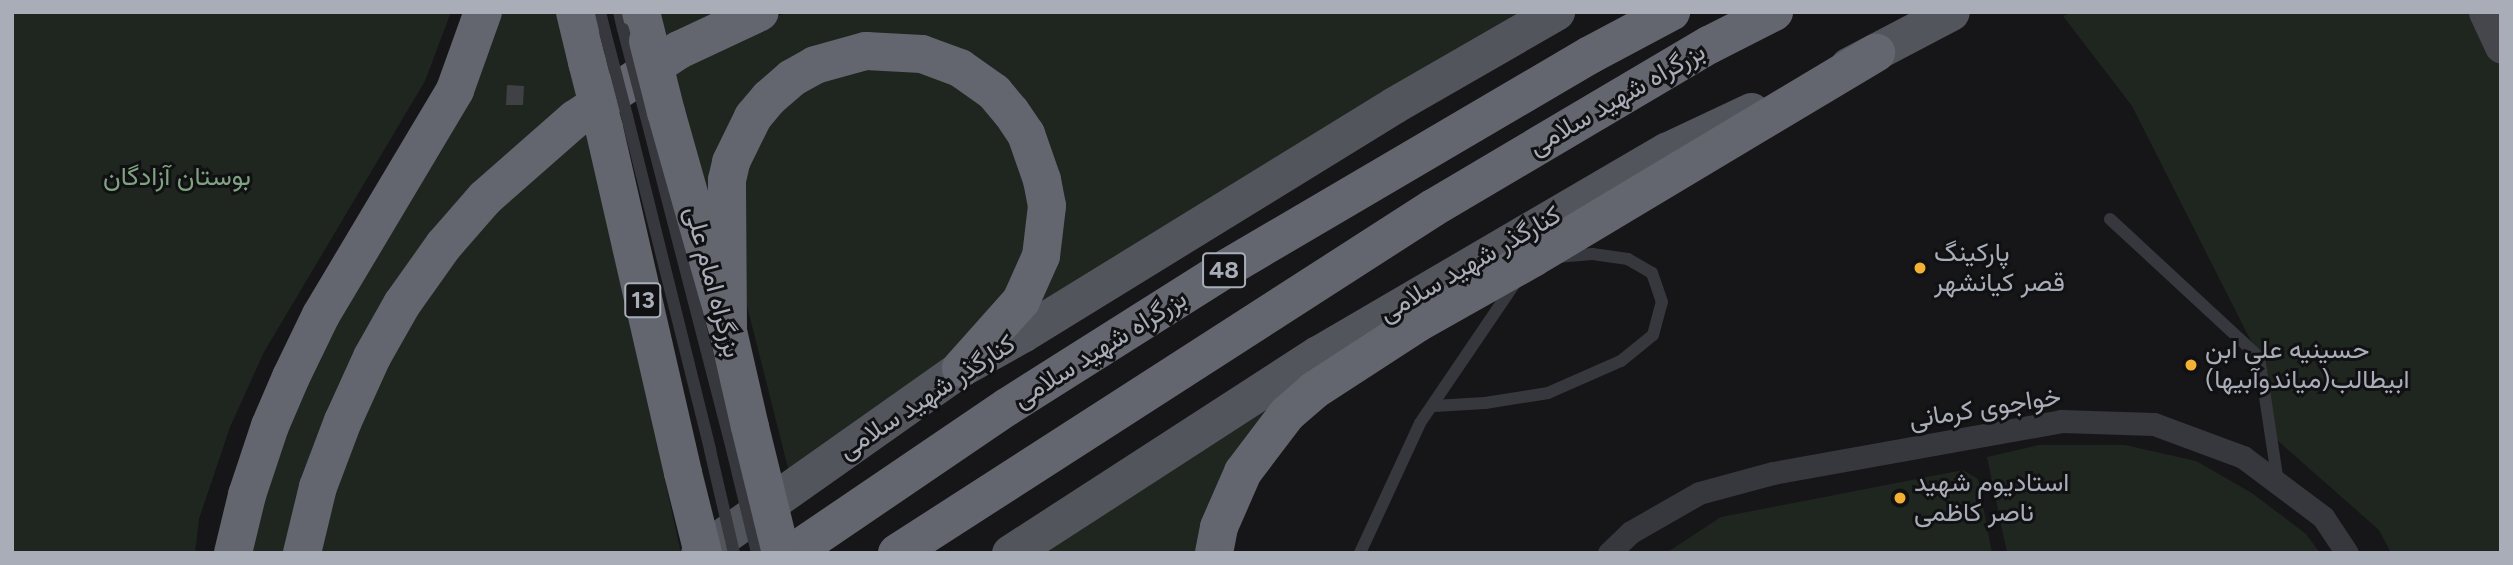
<!DOCTYPE html>
<html>
<head>
<meta charset="utf-8">
<style>
	body { margin:0 }
	#map { position:relative; width:2513px; height:565px; overflow:hidden; background:#161618; font-family:Figtree,Vazirmatn,sans-serif }
	div>[style] { position:absolute }
	.green>* { inset:0; background:#1e261f }
	.building>* { inset:0; background:#404145 }
	.lane>* { height:12px; margin:-6px; padding:0 6px; transform-origin:6px; border-radius:6px; background:#37383d }
	.street>* { height:23px; margin:-11.5px; padding:0 11.5px; transform-origin:11.5px; border-radius:11.5px; background:#37383d }
	.secondary>* { height:33px; margin:-16.5px; padding:0 16.5px; transform-origin:16.5px; border-radius:16.5px; background:#45474d }
	.primary>* { height:37px; margin:-18.5px; padding:0 18.5px; transform-origin:18.5px; border-radius:18.5px; background:#53555c }
	.highway>* { height:38px; margin:-19px; padding:0 19px; transform-origin:19px; border-radius:19px; background:#63666e }
	.lane-bridge>* { height:12px; margin:-6px; padding:0 6px; transform-origin:6px; border-radius:6px; background:#37383d }
	.highway-bridge>* { height:38px; margin:-19px; padding:0 19px; transform-origin:19px; border-radius:19px; background:#63666e }
	.dots>* { width:19px; height:19px; translate:-50% -50%; box-sizing:border-box; border:4px solid #111113; border-radius:50% }
	span { translate:-50% -50%; white-space:nowrap; text-align:center; line-height:1.15; -webkit-text-stroke:6px #111113; paint-order:stroke }
	.shield-label span { padding:2px 5px; background:#111113; border:2px solid; border-radius:5px; -webkit-text-stroke-width:0 }
	.shield-label { font-size:24px; color:#a8adb8; font-weight:700 }
	.street-label { font-size:26px; color:#a8adb8 }
	.park-label { font-size:26px; color:#7fa381 }
	.poi-label { font-size:26px; color:#a8adb8 }
	.left { translate:0 -50%; text-align:left }
	.frame { position:absolute; inset:0; border:14px solid #a8adb8; pointer-events:none }
</style>
</head>
<body>
<div id="map">
	<div class="green">
		<div style="clip-path:polygon(12px 12px,451px 12px,425px 81px,264px 352px,230px 427px,199px 519px,195px 553px,12px 553px)"></div>
		<div style="clip-path:polygon(494px 12px,560px 12px,581px 102px,450px 218px,289px 553px,244px 553px,275px 444px)"></div>
		<div style="clip-path:polygon(658px 12px,735px 12px,666px 46px)"></div>
		<div style="clip-path:polygon(787px 12px,1541px 12px,984px 349px,1051px 182px,943px 51px,763px 89px,724px 262px,673px 67px)"></div>
		<div style="clip-path:polygon(2073px 12px,2478px 12px,2501px 60px,2501px 553px,2391px 553px,2379px 530px,2277px 440px,2259px 357px,2132px 106px,2063px 16px)"></div>
		<div style="clip-path:polygon(914px 59px,1011px 125px,1039px 228px,988px 330px,790px 476px,745px 298px,735px 186px,783px 92px)"></div>
		<div style="clip-path:polygon(587px 125px,681px 553px,314px 553px,365px 397px,458px 245px)"></div>
		<div style="clip-path:polygon(1292px 389px,1202px 553px,1028px 553px)"></div>
		<div style="clip-path:polygon(2039px 445px,2125px 445px,2196px 461px,2252px 493px,2306px 534px,2320px 553px,2007px 553px,1987px 457px)"></div>
		<div style="clip-path:polygon(1963px 470px,1978px 479px,1992px 553px,1666px 553px,1721px 517px)"></div>
	</div>
	<div class="building">
		<div style="clip-path:polygon(507px 85px,524px 86px,523px 105px,506px 105px)"></div>
	</div>
	<div class="lane">
		<div style="left:600px;top:12px;width:21px;rotate:76deg"></div>
		<div style="left:619px;top:12px;width:17px;rotate:77deg"></div>
		<div style="left:643px;top:105px;width:343px;rotate:75.5deg"></div>
		<div style="left:627px;top:116px;width:344px;rotate:76deg"></div>
		<div style="left:2110px;top:219px;width:203px;rotate:42.8deg"></div>
		<div style="left:2259px;top:357px;width:127px;rotate:81.4deg"></div>
		<div style="left:1434px;top:406px;width:51px;rotate:-3.4deg"></div>
		<div style="left:1485px;top:403px;width:64px;rotate:-9deg"></div>
		<div style="left:1548px;top:393px;width:80px;rotate:-23.7deg"></div>
		<div style="left:1621px;top:361px;width:41px;rotate:-39.1deg"></div>
		<div style="left:1653px;top:335px;width:34px;rotate:-75deg"></div>
		<div style="left:1662px;top:302px;width:31px;rotate:-109deg"></div>
		<div style="left:1652px;top:273px;width:28px;rotate:-150deg"></div>
		<div style="left:1628px;top:259px;width:36px;rotate:-172deg"></div>
		<div style="left:1592px;top:254px;width:33px;rotate:175deg"></div>
		<div style="left:1360px;top:553px;width:143px;rotate:-65.2deg"></div>
		<div style="left:1420px;top:423px;width:169px;rotate:-55.8deg"></div>
	</div>
	<div class="street">
		<div style="left:1609px;top:553px;width:30px;rotate:-44deg"></div>
		<div style="left:1631px;top:532px;width:78px;rotate:-29.8deg"></div>
		<div style="left:1699px;top:493px;width:77px;rotate:-15.1deg"></div>
		<div style="left:1773px;top:473px;width:293px;rotate:-10.2deg"></div>
		<div style="left:2061px;top:421px;width:93px;rotate:1.8deg"></div>
		<div style="left:2154px;top:424px;width:95px;rotate:20.3deg"></div>
		<div style="left:2243px;top:457px;width:100px;rotate:36.9deg"></div>
		<div style="left:2323px;top:517px;width:43px;rotate:56.3deg"></div>
	</div>
	<div class="secondary">
		<div style="left:2485px;top:12px;width:38px;rotate:65deg"></div>
	</div>
	<div class="primary">
		<div style="left:1848px;top:66px;width:116px;rotate:-27.7deg"></div>
		<div style="left:699px;top:553px;width:321px;rotate:-35.2deg"></div>
		<div style="left:961px;top:368px;width:70px;rotate:-29.1deg"></div>
		<div style="left:1022px;top:334px;width:437px;rotate:-31.6deg"></div>
		<div style="left:1394px;top:105px;width:187px;rotate:-29.9deg"></div>
		<div style="left:1010px;top:553px;width:367px;rotate:-32.9deg"></div>
		<div style="left:1318px;top:354px;width:403px;rotate:-30.3deg"></div>
		<div style="left:1666px;top:151px;width:94px;rotate:-25.2deg"></div>
	</div>
	<div class="highway">
		<div style="left:575px;top:12px;width:51px;rotate:76.5deg"></div>
		<div style="left:641px;top:12px;width:30px;rotate:76deg"></div>
		<div style="left:666px;top:112px;width:228px;rotate:74.2deg"></div>
		<div style="left:728px;top:331px;width:98px;rotate:77.1deg"></div>
		<div style="left:604px;top:128px;width:354px;rotate:77.1deg"></div>
		<div style="left:728px;top:331px;width:151px;rotate:-90.4deg"></div>
		<div style="left:727px;top:180px;width:18px;rotate:-77deg"></div>
		<div style="left:731px;top:162px;width:50px;rotate:-63.9deg"></div>
		<div style="left:753px;top:117px;width:25px;rotate:-50deg"></div>
		<div style="left:769px;top:98px;width:30px;rotate:-41deg"></div>
		<div style="left:792px;top:78px;width:26px;rotate:-29deg"></div>
		<div style="left:815px;top:65px;width:53px;rotate:-15.4deg"></div>
		<div style="left:866px;top:51px;width:56px;rotate:3.1deg"></div>
		<div style="left:922px;top:54px;width:40px;rotate:20.2deg"></div>
		<div style="left:960px;top:68px;width:42px;rotate:35.2deg"></div>
		<div style="left:994px;top:92px;width:26px;rotate:50deg"></div>
		<div style="left:1011px;top:112px;width:27px;rotate:56deg"></div>
		<div style="left:1026px;top:134px;width:49px;rotate:70.8deg"></div>
		<div style="left:1042px;top:180px;width:26px;rotate:79deg"></div>
		<div style="left:1047px;top:206px;width:50px;rotate:96.8deg"></div>
		<div style="left:1041px;top:256px;width:49px;rotate:114deg"></div>
		<div style="left:1021px;top:301px;width:90px;rotate:131.8deg"></div>
		<div style="left:233px;top:553px;width:60px;rotate:-76.4deg"></div>
		<div style="left:247px;top:495px;width:73px;rotate:-71.6deg"></div>
		<div style="left:270px;top:426px;width:53px;rotate:-66.8deg"></div>
		<div style="left:291px;top:377px;width:69px;rotate:-64.2deg"></div>
		<div style="left:321px;top:315px;width:262px;rotate:-59.2deg"></div>
		<div style="left:455px;top:90px;width:83px;rotate:-70.3deg"></div>
		<div style="left:302px;top:553px;width:68px;rotate:-76.4deg"></div>
		<div style="left:318px;top:487px;width:71px;rotate:-69.3deg"></div>
		<div style="left:343px;top:421px;width:70px;rotate:-65.6deg"></div>
		<div style="left:372px;top:357px;width:61px;rotate:-60.5deg"></div>
		<div style="left:402px;top:304px;width:72px;rotate:-54.6deg"></div>
		<div style="left:444px;top:245px;width:62px;rotate:-48.9deg"></div>
		<div style="left:485px;top:198px;width:120px;rotate:-41.3deg"></div>
		<div style="left:575px;top:119px;width:125px;rotate:-33.6deg"></div>
		<div style="left:679px;top:50px;width:89px;rotate:-25.1deg"></div>
		<div style="left:792px;top:553px;width:260px;rotate:-34.2deg"></div>
		<div style="left:1007px;top:407px;width:260px;rotate:-32.3deg"></div>
		<div style="left:1227px;top:268px;width:421px;rotate:-30.4deg"></div>
		<div style="left:1590px;top:55px;width:92px;rotate:-28deg"></div>
		<div style="left:897px;top:553px;width:637px;rotate:-32.77deg"></div>
		<div style="left:1433px;top:208px;width:321px;rotate:-30.6deg"></div>
		<div style="left:1709px;top:45px;width:73px;rotate:-26.9deg"></div>
		<div style="left:1214px;top:553px;width:26px;rotate:-79deg"></div>
		<div style="left:1219px;top:527px;width:60px;rotate:-66.4deg"></div>
		<div style="left:1243px;top:472px;width:73px;rotate:-52.8deg"></div>
		<div style="left:1287px;top:414px;width:35px;rotate:-41deg"></div>
		<div style="left:1313px;top:391px;width:123px;rotate:-33deg"></div>
		<div style="left:1416px;top:324px;width:134px;rotate:-29.4deg"></div>
		<div style="left:1533px;top:258px;width:400px;rotate:-30.9deg"></div>
	</div>
	<div class="lane-bridge">
		<div style="left:623px;top:29px;width:79px;rotate:75.3deg"></div>
		<div style="left:605px;top:32px;width:87px;rotate:75.3deg"></div>
		<div style="left:729px;top:437px;width:119px;rotate:76.4deg"></div>
		<div style="left:710px;top:450px;width:106px;rotate:76.9deg"></div>
	</div>
	<div class="highway-bridge">
		<div style="left:648px;top:41px;width:73px;rotate:75.8deg"></div>
		<div style="left:587px;top:62px;width:68px;rotate:75.6deg"></div>
		<div style="left:750px;top:427px;width:130px;rotate:76.2deg"></div>
		<div style="left:683px;top:473px;width:82px;rotate:76deg"></div>
	</div>
	<div class="dots">
		<div style="left:1920px;top:268px;background:#f2b134"></div>
		<div style="left:2191px;top:365px;background:#f2b134"></div>
		<div style="left:1900px;top:498px;background:#f2b134"></div>
	</div>
	<div class="shield-label">
		<span style="left:1224px;top:270px">48</span>
		<span style="left:643px;top:300px">13</span>
	</div>
	<div class="street-label">
		<span style="left:1617px;top:99px;rotate:-30deg">بزرگراه شهید سلامی</span>
		<span style="left:1470px;top:264px;rotate:-30deg">کنارگذر شهید سلامی</span>
		<span style="left:713px;top:282px;rotate:75deg">بزرگراه امام علی</span>
		<span style="left:1100px;top:349px;rotate:-32deg">بزرگراه شهید سلامی</span>
		<span style="left:927px;top:397px;rotate:-33deg">کنارگذر شهید سلامی</span>
		<span style="left:1985px;top:408px;rotate:-9deg">خواجوی کرمانی</span>
	</div>
	<div class="park-label">
		<span style="left:177px;top:177px">بوستان آزادگان</span>
	</div>
	<div class="poi-label">
		<span class="left" style="left:1934px;top:268px">پارکینگ<br>قصر کیانشهر</span>
		<span class="left" style="left:2205px;top:365px">حسینیه علی ابن<br>ابیطالب(میاندوآبیها)</span>
		<span class="left" style="left:1914px;top:498px">استادیوم شهید<br>ناصر کاظمی</span>
	</div>
	<div class="frame"></div>
</div>
</body>
</html>
